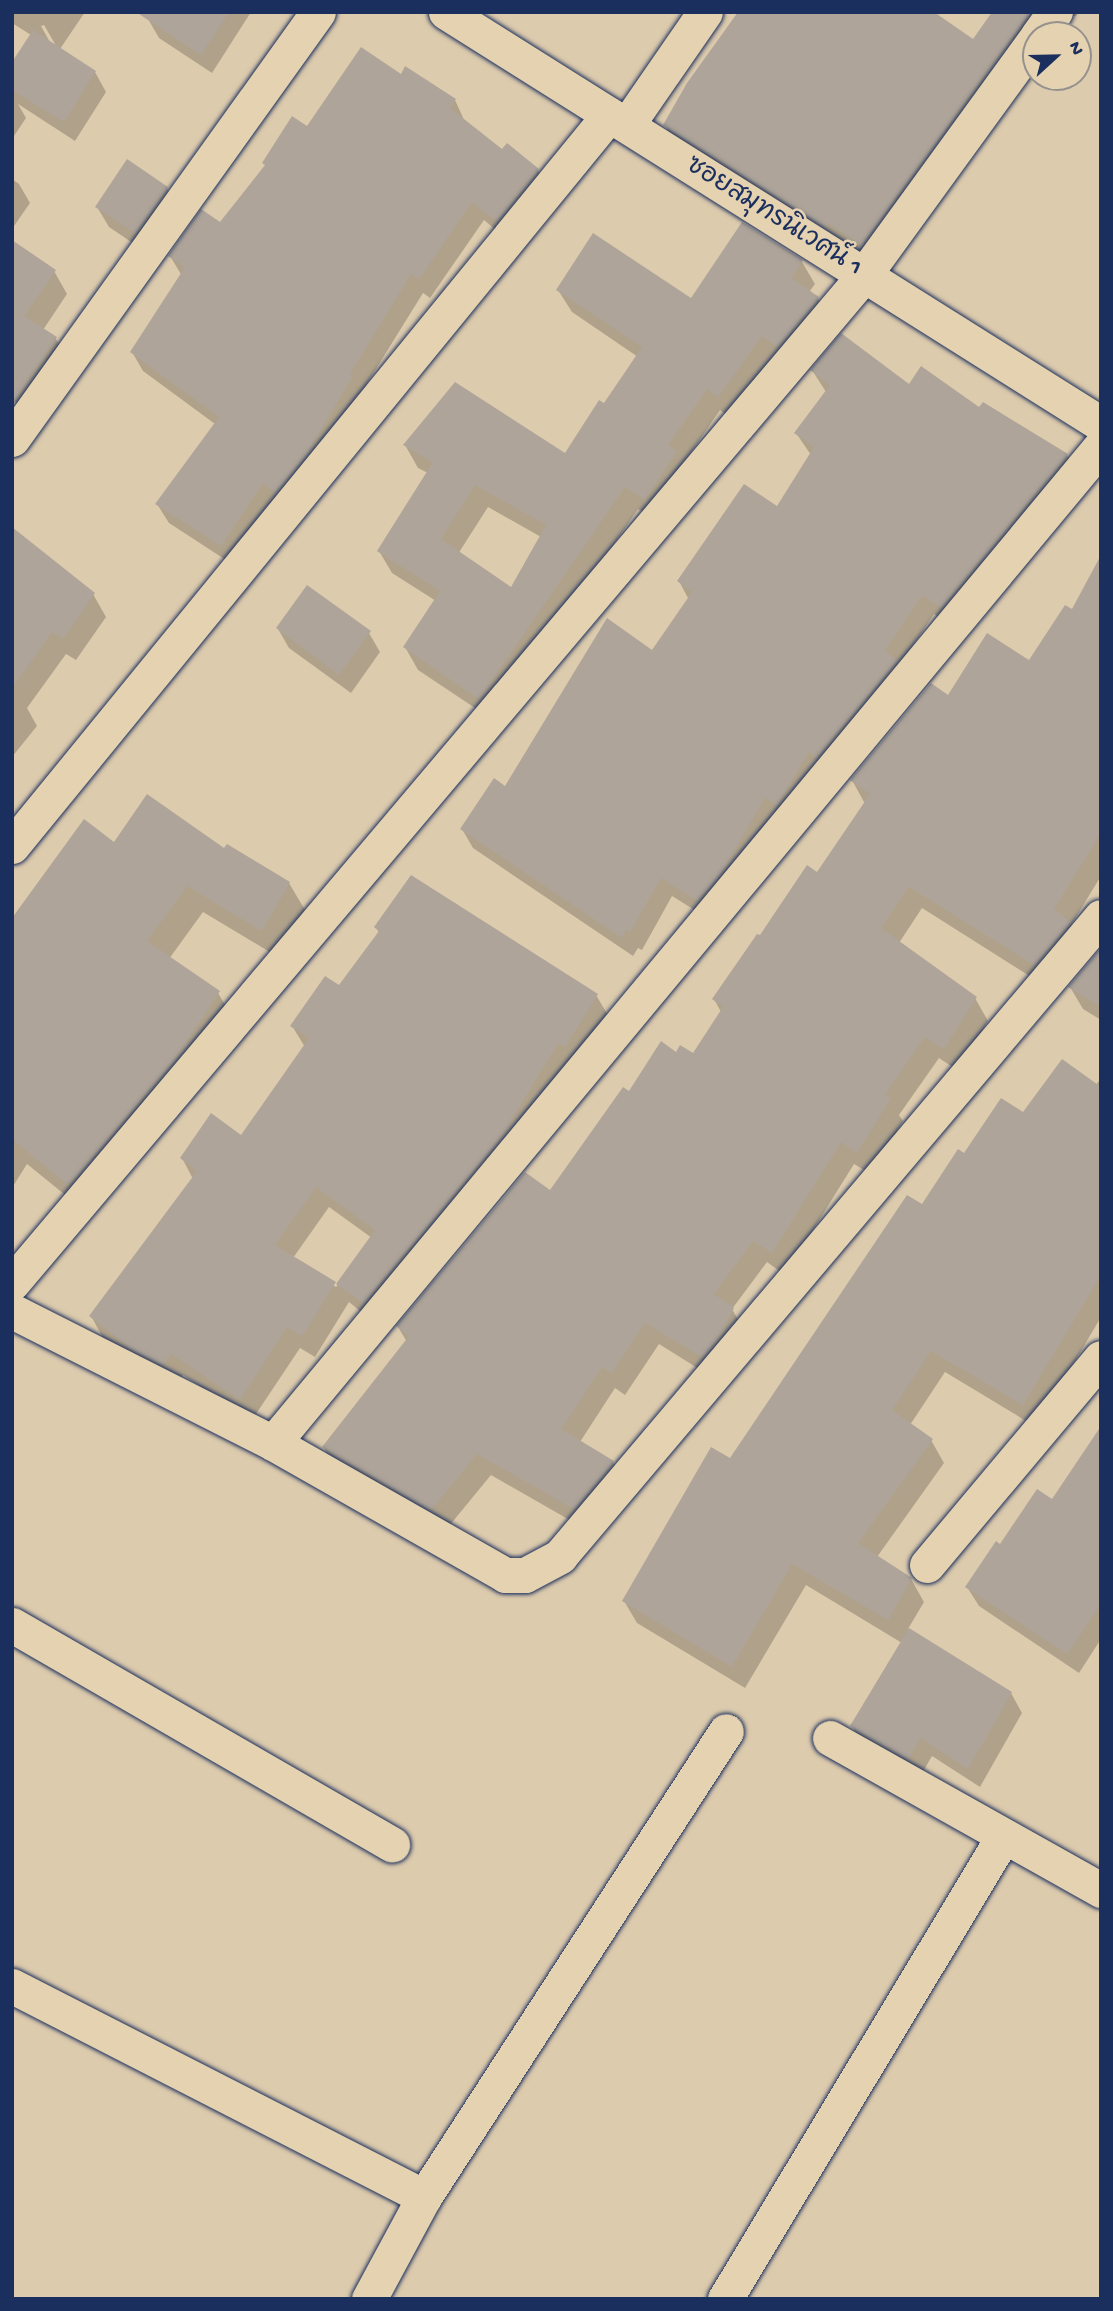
<!DOCTYPE html>
<html>
<head>
<meta charset="utf-8">
<style>
	body { margin:0 }
	#map { position:relative; width:1113px; height:2311px; overflow:hidden; background:#ddcbad; font-family:"Gochi Hand","Playpen Sans Thai",sans-serif }
	div>[style] { position:absolute }
	.shadow>* { inset:0; background:#0003 }
	.building>* { inset:0; background:#aea499 }
	.roads { filter:drop-shadow(0 0 2px #1b2f5e) drop-shadow(0 0 2px #1b2f5e) }
	.street>* { height:35px; margin:-17.5px; padding:0 17.5px; transform-origin:17.5px; border-radius:17.5px; background:#e5d2b0 }
	span { translate:-50% -50%; white-space:nowrap; text-align:center; line-height:1.15; -webkit-text-stroke:5px #e5d2b0; paint-order:stroke }
	.street-label { font-size:26px; color:#1b2f5e }
	.frame { position:absolute; inset:0; border:14px solid #1b2f5e; pointer-events:none }
	.north { position:absolute; left:1022px; top:21px; width:70px; height:70px; box-sizing:border-box; background:#e5d2b0; border:2px solid #94918f; border-radius:50%; rotate:68deg; font-size:19px; font-weight:700; line-height:28px; text-align:center; color:#1b2f5e }
	.north::after { content:''; display:block; margin:auto; width:24px; height:32px; background:#1b2f5e; clip-path:polygon(50% 0,100% 100%,50% 72%,0 100%) }
</style>
</head>
<body>
<div id="map">
	<div class="shadow">
		<div style="clip-path:polygon(evenodd,12px 12px,85px 12px,60px 49px,95px 72px,106px 92px,75px 141px,18px 104px,26px 118px,12px 139px,12px 65px,31px 35px,12px 23px,12px 12px,44px 25px,55px 44px,51px 44px,41px 26px,44px 25px)"></div>
		<div style="clip-path:polygon(152px 12px,251px 12px,212px 73px,159px 38px,148px 19px)"></div>
		<div style="clip-path:polygon(995px 12px,1079px 12px,1076px 16px,1061px 15px,874px 266px,678px 147px,665px 125px,973px 41px)"></div>
		<div style="clip-path:polygon(401px 76px,455px 100px,465px 122px,502px 152px,538px 170px,549px 189px,508px 240px,484px 220px,430px 298px,423px 293px,361px 393px,232px 564px,169px 523px,157px 504px,215px 424px,143px 371px,132px 352px,182px 276px,170px 256px,221px 225px,307px 128px)"></div>
		<div style="clip-path:polygon(12px 179px,19px 184px,30px 203px,12px 229px)"></div>
		<div style="clip-path:polygon(167px 188px,178px 208px,146px 252px,109px 227px,97px 207px)"></div>
		<div style="clip-path:polygon(evenodd,743px 225px,802px 262px,815px 284px,809px 292px,818px 298px,831px 320px,731px 418px,720px 410px,683px 464px,658px 522px,638px 509px,493px 720px,418px 670px,405px 647px,436px 601px,392px 573px,379px 551px,428px 473px,418px 468px,405px 445px,566px 456px,638px 357px,572px 312px,558px 290px,691px 300px,743px 225px,488px 507px,541px 537px,512px 590px,458px 554px,488px 507px)"></div>
		<div style="clip-path:polygon(12px 242px,54px 271px,67px 294px,43px 330px,56px 339px,69px 361px,34px 414px,12px 400px)"></div>
		<div style="clip-path:polygon(812px 370px,910px 386px,980px 409px,1067px 455px,1078px 475px,953px 626px,934px 614px,899px 666px,709px 919px,672px 896px,642px 950px,638px 948px,633px 956px,473px 848px,462px 829px,653px 652px,689px 600px,679px 581px,778px 509px,811px 455px,796px 433px,826px 392px)"></div>
		<div style="clip-path:polygon(12px 550px,93px 594px,106px 617px,76px 660px,66px 654px,27px 708px,37px 726px,12px 757px)"></div>
		<div style="clip-path:polygon(1101px 558px,1101px 876px,1071px 925px,1082px 945px,1047px 987px,922px 908px,899px 943px,975px 998px,988px 1021px,957px 1070px,939px 1058px,899px 1115px,903px 1121px,871px 1174px,854px 1164px,785px 1275px,767px 1262px,732px 1309px,745px 1332px,715px 1379px,659px 1344px,625px 1395px,615px 1388px,580px 1442px,613px 1462px,626px 1484px,587px 1530px,491px 1475px,445px 1531px,337px 1470px,324px 1448px,407px 1342px,398px 1327px,551px 1192px,629px 1093px,677px 1054px,693px 1055px,721px 1012px,714px 999px,760px 938px,818px 875px,865px 804px,852px 780px,949px 698px,1030px 663px,1072px 611px)"></div>
		<div style="clip-path:polygon(278px 629px,369px 633px,380px 652px,351px 693px,289px 648px)"></div>
		<div style="clip-path:polygon(115px 844px,225px 851px,289px 883px,305px 910px,278px 957px,203px 912px,169px 959px,218px 993px,234px 1020px,85px 1211px,27px 1164px,12px 1188px,12px 921px)"></div>
		<div style="clip-path:polygon(evenodd,376px 927px,596px 995px,609px 1017px,376px 1324px,349px 1302px,315px 1357px,300px 1348px,252px 1420px,183px 1375px,175px 1385px,103px 1338px,91px 1316px,193px 1179px,182px 1158px,242px 1137px,305px 1047px,292px 1026px,339px 988px,379px 933px,376px 927px,329px 1207px,372px 1238px,336px 1287px,293px 1258px,329px 1207px)"></div>
		<div style="clip-path:polygon(1101px 951px,1101px 1020px,1083px 1009px,1070px 987px)"></div>
		<div style="clip-path:polygon(1101px 1078px,1101px 1317px,1036px 1427px,945px 1372px,910px 1425px,931px 1440px,944px 1463px,877px 1557px,911px 1579px,924px 1602px,908px 1629px,1011px 1693px,1022px 1713px,980px 1787px,932px 1756px,920px 1777px,863px 1746px,852px 1726px,902px 1643px,806px 1585px,745px 1688px,637px 1623px,624px 1601px,964px 1156px,1024px 1115px,1096px 1085px)"></div>
		<div style="clip-path:polygon(1101px 1465px,1101px 1639px,1079px 1673px,979px 1606px,967px 1587px,1001px 1546px)"></div>
	</div>
	<div class="building">
		<div style="clip-path:polygon(136px 12px,229px 12px,201px 55px)"></div>
		<div style="clip-path:polygon(738px 12px,934px 12px,973px 39px,992px 12px,1030px 12px,861px 245px,829px 224px,826px 227px,663px 125px,687px 83px)"></div>
		<div style="clip-path:polygon(33px 30px,96px 71px,64px 122px,12px 90px,12px 62px)"></div>
		<div style="clip-path:polygon(361px 47px,401px 74px,405px 66px,456px 99px,450px 108px,502px 149px,507px 143px,539px 169px,496px 221px,472px 202px,419px 279px,411px 274px,350px 374px,353px 376px,309px 450px,275px 492px,263px 483px,221px 546px,155px 504px,219px 417px,130px 352px,185px 267px,168px 256px,201px 209px,220px 222px,265px 165px,262px 163px,292px 116px,307px 126px)"></div>
		<div style="clip-path:polygon(127px 159px,168px 187px,135px 233px,95px 207px)"></div>
		<div style="clip-path:polygon(evenodd,742px 222px,803px 260px,791px 278px,819px 297px,777px 347px,762px 336px,718px 397px,707px 389px,668px 445px,677px 451px,645px 500px,625px 487px,479px 699px,403px 647px,440px 591px,377px 551px,433px 462px,403px 445px,455px 382px,565px 453px,599px 400px,604px 403px,642px 347px,556px 290px,593px 233px,691px 298px,742px 222px,475px 485px,546px 525px,511px 587px,441px 539px,475px 485px)"></div>
		<div style="clip-path:polygon(12px 240px,56px 270px,24px 316px,57px 337px,12px 404px)"></div>
		<div style="clip-path:polygon(841px 333px,909px 384px,921px 366px,979px 407px,983px 402px,1068px 454px,941px 607px,922px 596px,885px 651px,897px 660px,816px 757px,809px 752px,777px 805px,765px 798px,724px 868px,697px 901px,661px 878px,630px 932px,626px 930px,622px 938px,460px 829px,494px 778px,505px 786px,607px 618px,652px 650px,692px 592px,677px 581px,744px 484px,777px 506px,814px 447px,794px 433px,830px 385px,810px 370px)"></div>
		<div style="clip-path:polygon(12px 527px,95px 593px,63px 639px,52px 632px,12px 688px)"></div>
		<div style="clip-path:polygon(1101px 555px,1101px 833px,1054px 909px,1071px 922px,1034px 965px,909px 887px,881px 928px,977px 997px,944px 1049px,925px 1037px,885px 1094px,891px 1098px,857px 1153px,841px 1142px,772px 1253px,753px 1241px,714px 1294px,734px 1308px,717px 1339px,702px 1357px,645px 1323px,612px 1373px,602px 1367px,561px 1429px,614px 1461px,574px 1509px,477px 1454px,431px 1510px,322px 1447px,409px 1336px,396px 1326px,525px 1172px,550px 1190px,623px 1087px,629px 1091px,661px 1041px,676px 1052px,680px 1045px,693px 1053px,723px 1007px,712px 999px,757px 934px,760px 935px,807px 865px,817px 872px,870px 794px,850px 780px,931px 683px,948px 695px,987px 633px,1029px 660px,1065px 605px,1072px 609px)"></div>
		<div style="clip-path:polygon(307px 585px,371px 631px,339px 675px,276px 628px)"></div>
		<div style="clip-path:polygon(147px 794px,224px 848px,227px 844px,290px 882px,262px 931px,187px 886px,147px 941px,220px 991px,177px 1056px,68px 1185px,12px 1139px,12px 918px,84px 819px,114px 842px)"></div>
		<div style="clip-path:polygon(411px 875px,598px 994px,565px 1047px,558px 1043px,503px 1134px,363px 1303px,336px 1284px,375px 1230px,316px 1187px,275px 1245px,336px 1282px,302px 1336px,287px 1327px,240px 1400px,171px 1354px,163px 1365px,133px 1350px,89px 1316px,197px 1171px,180px 1158px,211px 1113px,241px 1135px,309px 1038px,290px 1026px,325px 976px,339px 985px,379px 931px,374px 927px)"></div>
		<div style="clip-path:polygon(1101px 948px,1101px 1007px,1068px 987px)"></div>
		<div style="clip-path:polygon(1062px 1059px,1101px 1087px,1101px 1275px,1023px 1405px,931px 1351px,892px 1410px,933px 1439px,858px 1543px,912px 1578px,888px 1620px,792px 1564px,732px 1667px,622px 1601px,711px 1447px,730px 1458px,907px 1195px,922px 1204px,958px 1149px,964px 1153px,1001px 1098px,1023px 1112px)"></div>
		<div style="clip-path:polygon(1101px 1426px,1101px 1604px,1067px 1654px,965px 1587px,996px 1541px,1000px 1544px,1037px 1489px,1052px 1499px)"></div>
		<div style="clip-path:polygon(909px 1628px,1012px 1692px,968px 1769px,921px 1738px,908px 1759px,850px 1726px)"></div>
	</div>
	<div class="roads">
		<div class="street">
			<div style="left:446px;top:12px;width:774px;rotate:32.17deg"></div>
			<div style="left:1038px;top:35px;width:29px;rotate:-54deg"></div>
			<div style="left:627px;top:125px;width:137px;rotate:-55.4deg"></div>
			<div style="left:12px;top:439px;width:525px;rotate:-54.37deg"></div>
			<div style="left:12px;top:846px;width:944px;rotate:-50.76deg"></div>
			<div style="left:12px;top:1283px;width:1320px;rotate:-49.79deg"></div>
			<div style="left:864px;top:275px;width:293px;rotate:-54deg"></div>
			<div style="left:12px;top:1311px;width:292px;rotate:26.8deg"></div>
			<div style="left:273px;top:1443px;width:267px;rotate:29.6deg"></div>
			<div style="left:505px;top:1575px;width:20px"></div>
			<div style="left:525px;top:1575px;width:40px;rotate:-28deg"></div>
			<div style="left:560px;top:1556px;width:837px;rotate:-49.75deg"></div>
			<div style="left:273px;top:1443px;width:1296px;rotate:-50.29deg"></div>
			<div style="left:927px;top:1565px;width:270px;rotate:-50deg"></div>
			<div style="left:12px;top:1625px;width:439px;rotate:30deg"></div>
			<div style="left:830px;top:1738px;width:311px;rotate:29.3deg"></div>
			<div style="left:12px;top:1986px;width:463px;rotate:27.1deg"></div>
			<div style="left:369px;top:2299px;width:116px;rotate:-61.7deg"></div>
			<div style="left:424px;top:2197px;width:555px;rotate:-57.05deg"></div>
			<div style="left:725px;top:2299px;width:539px;rotate:-58.96deg"></div>
		</div>
	</div>
	<div class="street-label">
		<span style="left:773px;top:218px;rotate:32deg">ซอยสมุทรนิเวศน์ 1</span>
	</div>
	<div class="frame"></div>
	<div class="north">N</div>
</div>
</body>
</html>
